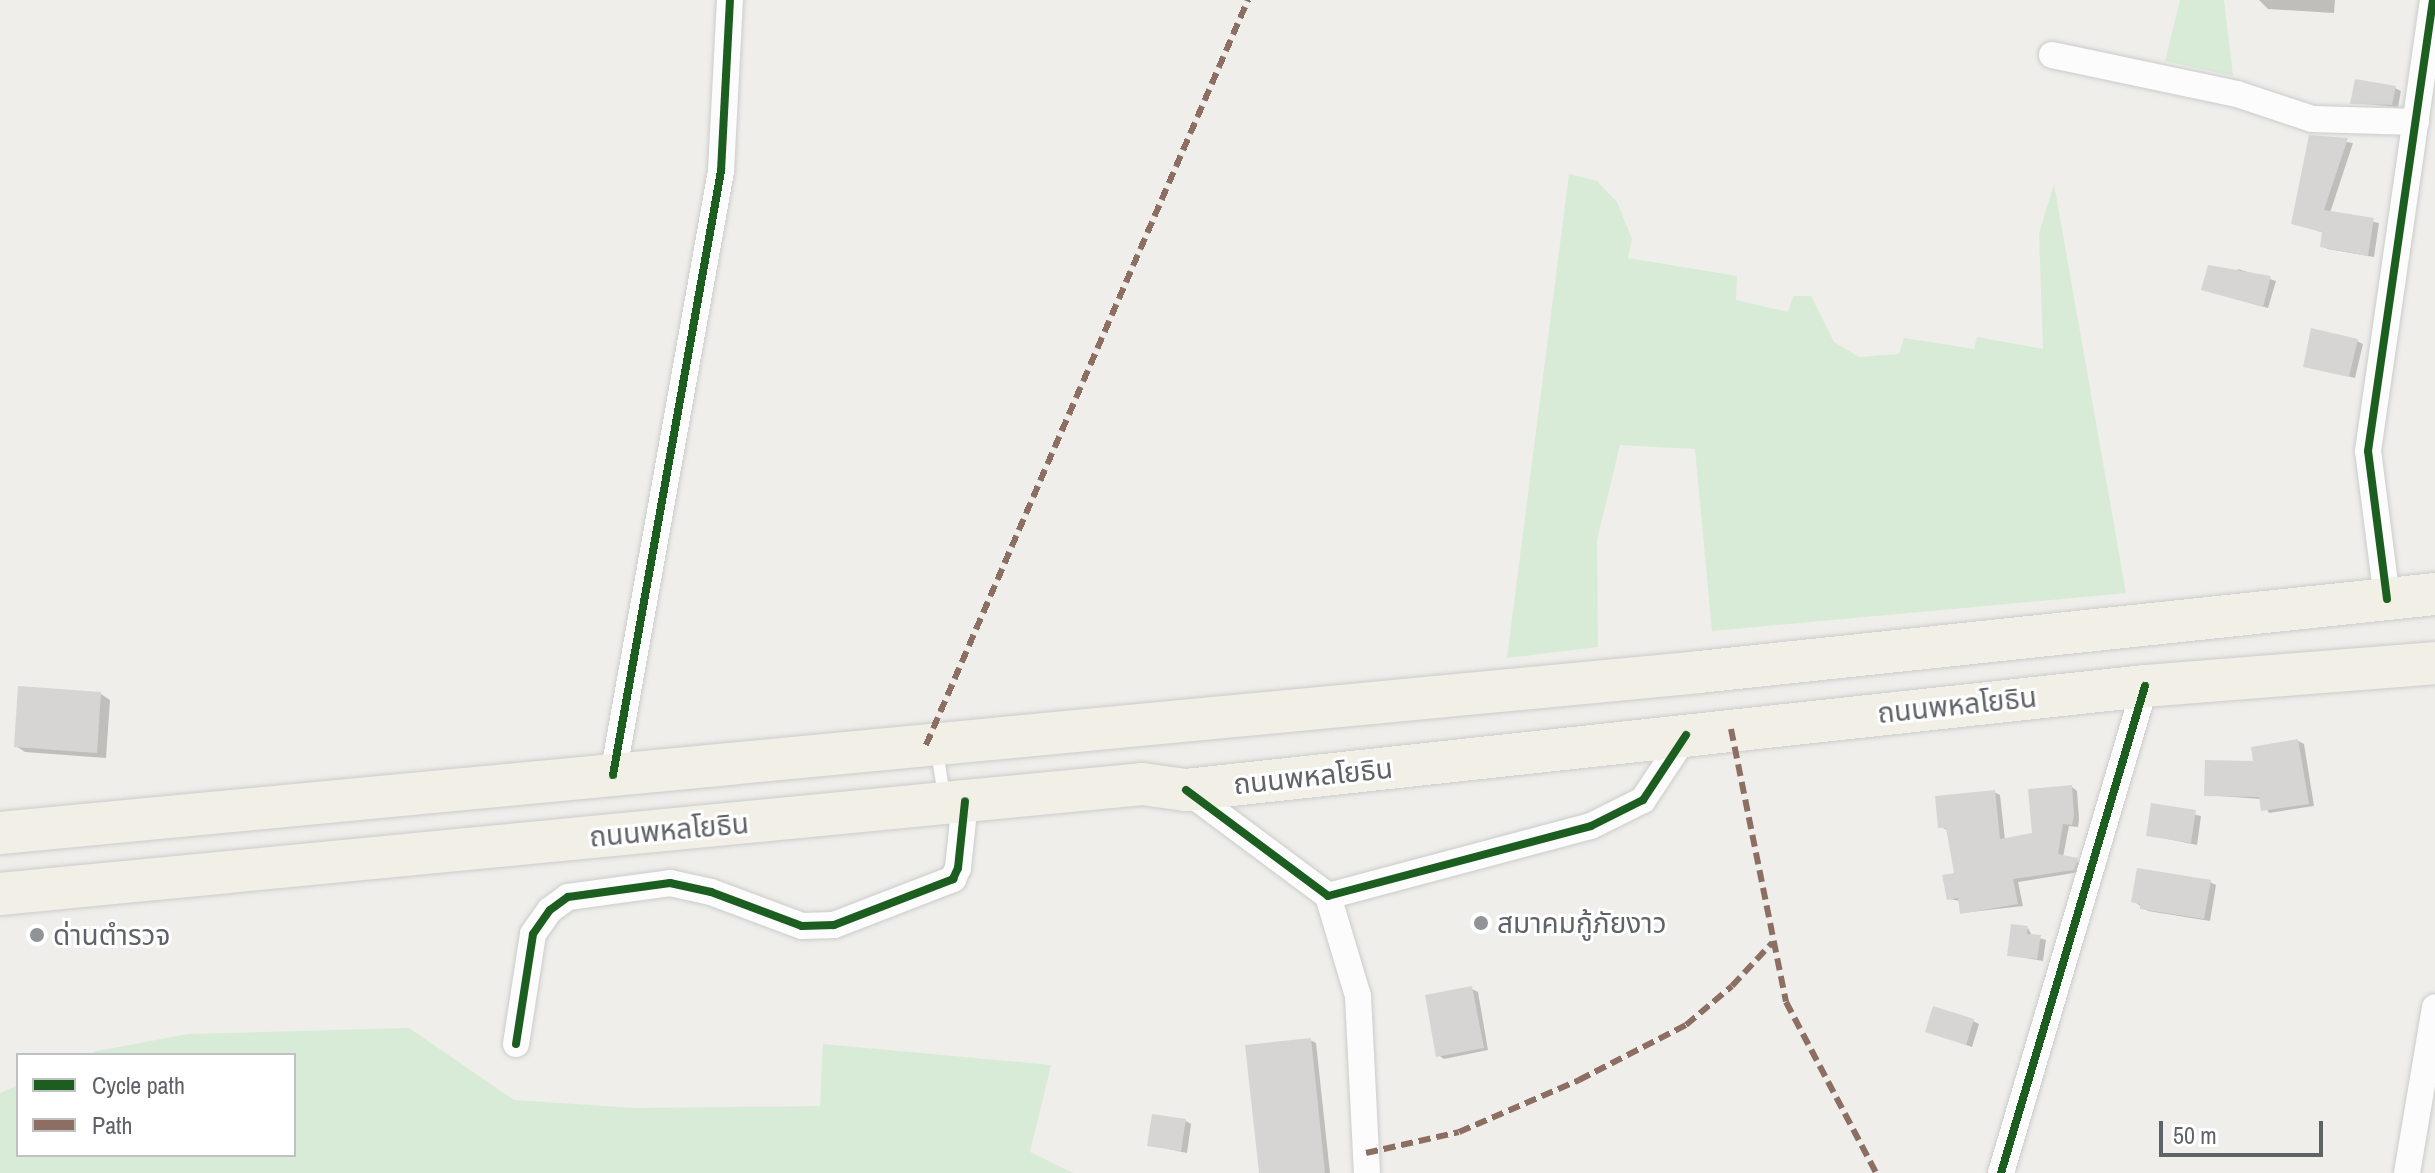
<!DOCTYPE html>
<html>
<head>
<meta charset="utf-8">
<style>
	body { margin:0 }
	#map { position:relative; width:2435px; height:1173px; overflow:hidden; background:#efeeea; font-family:"Archivo Narrow","Noto Sans Thai",sans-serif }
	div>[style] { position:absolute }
	.green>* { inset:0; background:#d8ebd6 }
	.shadow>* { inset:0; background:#0003 }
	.building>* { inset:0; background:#d6d5d3 }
	.roads { filter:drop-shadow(0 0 2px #cbcccc) drop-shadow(0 0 2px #cbcccc) }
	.service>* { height:12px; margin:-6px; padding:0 6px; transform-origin:6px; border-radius:6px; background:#fdfcfc }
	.minor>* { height:26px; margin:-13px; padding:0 13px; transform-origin:13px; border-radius:13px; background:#fdfcfc }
	.trunk>* { height:42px; margin:-21px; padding:0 21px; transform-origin:21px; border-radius:21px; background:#f2f0e6 }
	.quiet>* { height:6px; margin-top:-3px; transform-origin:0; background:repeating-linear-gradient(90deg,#8d6e63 0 12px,transparent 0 18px) }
	.cycleway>* { height:8px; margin:-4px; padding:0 4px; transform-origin:4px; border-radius:4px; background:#1b5e20 }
	.dots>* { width:22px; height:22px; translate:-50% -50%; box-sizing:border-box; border:4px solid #fff; border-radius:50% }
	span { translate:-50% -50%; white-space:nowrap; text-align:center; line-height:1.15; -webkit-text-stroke:6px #fff; paint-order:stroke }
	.street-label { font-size:28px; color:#5f6368 }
	.poi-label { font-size:28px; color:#5f6368 }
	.left { translate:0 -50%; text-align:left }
	.legend { position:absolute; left:16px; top:1053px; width:280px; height:104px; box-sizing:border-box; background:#fff; border:2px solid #bfc1c3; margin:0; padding:10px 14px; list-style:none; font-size:24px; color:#5f6368 }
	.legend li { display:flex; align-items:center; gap:16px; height:40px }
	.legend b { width:40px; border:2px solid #bfc1c3 }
	.scale { position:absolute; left:2159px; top:1121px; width:164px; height:36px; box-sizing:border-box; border:4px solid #5f6368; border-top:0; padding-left:10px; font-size:24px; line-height:28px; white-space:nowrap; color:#5f6368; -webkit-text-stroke:6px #fff; paint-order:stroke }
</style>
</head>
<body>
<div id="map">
	<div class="green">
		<div style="clip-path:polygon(2180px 0,2224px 0,2233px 76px,2165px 61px)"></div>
		<div style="clip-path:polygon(1569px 174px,1597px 181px,1617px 202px,1632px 239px,1628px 258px,1737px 276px,1736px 300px,1788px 312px,1793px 296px,1811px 296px,1834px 342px,1859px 357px,1899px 354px,1904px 338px,1974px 349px,1977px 337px,2043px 349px,2039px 233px,2054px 184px,2126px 593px,1712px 631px,1695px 449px,1620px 445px,1597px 540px,1598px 647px,1507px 658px)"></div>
		<div style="clip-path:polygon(409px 1028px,514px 1100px,636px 1108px,820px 1106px,823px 1044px,1051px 1065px,1030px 1152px,1073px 1173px,0 1173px,0 1093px,18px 1085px,18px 1155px,294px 1155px,294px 1055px,87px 1055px,97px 1051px,188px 1034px)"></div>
	</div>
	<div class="shadow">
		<div style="clip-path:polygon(2259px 0,2335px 0,2334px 13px,2268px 9px)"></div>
		<div style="clip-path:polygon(2395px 88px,2401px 91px,2398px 107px,2353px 103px)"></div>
		<div style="clip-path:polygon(2311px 137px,2353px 143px,2330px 213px,2379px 223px,2374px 257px,2328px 249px,2322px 246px,2324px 233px,2293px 223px)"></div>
		<div style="clip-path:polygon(2238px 269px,2276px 281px,2268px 308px,2203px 289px,2236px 275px)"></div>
		<div style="clip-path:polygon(2357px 341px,2363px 344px,2355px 378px,2305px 366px)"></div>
		<div style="clip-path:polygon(101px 694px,110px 700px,106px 758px,25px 752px,16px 746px)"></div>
		<div style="clip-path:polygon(2298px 741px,2304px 744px,2314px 806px,2269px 813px,2261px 799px,2206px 795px)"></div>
		<div style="clip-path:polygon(2072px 787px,2077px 791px,2079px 819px,2078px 827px,2069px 826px,2063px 857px,2082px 863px,2080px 872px,2018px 882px,2023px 906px,1962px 913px,1960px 901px,1949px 899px,1956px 875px,1948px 830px,1940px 827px,1994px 792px,2000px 795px,2005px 840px,2034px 835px)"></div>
		<div style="clip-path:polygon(2153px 806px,2201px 816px,2197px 845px,2148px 835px)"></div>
		<div style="clip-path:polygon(2210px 882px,2216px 885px,2210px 921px,2148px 911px,2133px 901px)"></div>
		<div style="clip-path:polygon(2028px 928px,2032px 936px,2046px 940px,2043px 961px,2009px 955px)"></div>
		<div style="clip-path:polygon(1472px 989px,1478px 992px,1488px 1050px,1444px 1059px,1438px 1055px)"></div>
		<div style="clip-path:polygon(1973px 1021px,1979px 1024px,1972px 1047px,1927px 1031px)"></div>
		<div style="clip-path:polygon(1310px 1040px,1316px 1043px,1330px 1173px,1264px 1173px)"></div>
		<div style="clip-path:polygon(1186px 1121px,1191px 1124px,1187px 1153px,1150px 1145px)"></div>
	</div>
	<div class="building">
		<div style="clip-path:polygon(2355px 79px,2396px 86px,2392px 105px,2350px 104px)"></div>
		<div style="clip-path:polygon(2309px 135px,2348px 138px,2324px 210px,2374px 218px,2368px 256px,2320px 247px,2322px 232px,2291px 224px)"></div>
		<div style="clip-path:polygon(2208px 265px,2271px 276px,2263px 307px,2201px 290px)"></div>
		<div style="clip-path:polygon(2311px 328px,2358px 339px,2349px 377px,2303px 367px)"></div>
		<div style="clip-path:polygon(18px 686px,101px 692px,97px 753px,14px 747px)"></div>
		<div style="clip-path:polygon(2298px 739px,2309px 804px,2261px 811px,2259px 797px,2204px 796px,2205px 760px,2253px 761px,2251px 747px)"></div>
		<div style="clip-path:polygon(2072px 785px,2074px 815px,2072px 825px,2063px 824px,2058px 854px,2078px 858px,2074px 870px,2013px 879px,2018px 904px,1960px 914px,1958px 898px,1947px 900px,1942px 875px,1954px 873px,1946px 828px,1938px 828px,1935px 796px,1995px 790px,2000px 839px,2032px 833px,2028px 789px)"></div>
		<div style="clip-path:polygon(2151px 803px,2196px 810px,2191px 843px,2146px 836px)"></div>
		<div style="clip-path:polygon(2137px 868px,2211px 880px,2204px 919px,2140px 909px,2140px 904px,2131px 902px)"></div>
		<div style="clip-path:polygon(2011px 924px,2028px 926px,2027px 934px,2041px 935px,2037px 959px,2007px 956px)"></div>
		<div style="clip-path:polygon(1472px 986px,1484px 1048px,1436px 1057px,1425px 995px)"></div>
		<div style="clip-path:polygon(1933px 1006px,1974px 1019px,1966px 1045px,1925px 1032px)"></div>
		<div style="clip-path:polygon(1311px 1038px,1325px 1173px,1259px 1173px,1245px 1045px)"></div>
		<div style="clip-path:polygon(1152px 1114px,1186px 1119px,1181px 1151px,1147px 1146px)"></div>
	</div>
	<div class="roads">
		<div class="service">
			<div style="left:937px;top:751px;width:46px;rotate:81.2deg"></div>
		</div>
		<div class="minor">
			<div style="left:2052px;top:55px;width:189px;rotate:11.9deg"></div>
			<div style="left:2237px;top:94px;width:79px;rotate:18.4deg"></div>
			<div style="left:2312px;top:119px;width:104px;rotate:1.7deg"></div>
			<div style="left:2387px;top:599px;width:149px;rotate:-97.3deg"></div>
			<div style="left:2368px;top:451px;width:456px;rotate:-81.8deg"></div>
			<div style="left:613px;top:775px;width:614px;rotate:-79.86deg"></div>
			<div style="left:721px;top:171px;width:171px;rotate:-87deg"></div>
			<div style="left:1186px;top:790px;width:177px;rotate:36.7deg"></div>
			<div style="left:1328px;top:896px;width:272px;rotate:-14.9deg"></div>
			<div style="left:1591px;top:826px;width:58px;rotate:-26.6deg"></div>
			<div style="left:1643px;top:800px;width:78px;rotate:-56.5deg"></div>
			<div style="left:1328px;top:896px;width:104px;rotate:73.3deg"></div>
			<div style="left:1358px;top:996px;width:177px;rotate:87.1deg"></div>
			<div style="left:516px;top:1044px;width:111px;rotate:-81.2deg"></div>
			<div style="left:533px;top:934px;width:29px;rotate:-55deg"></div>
			<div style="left:550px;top:910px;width:22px;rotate:-36deg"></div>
			<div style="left:568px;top:897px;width:103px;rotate:-7.8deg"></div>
			<div style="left:670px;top:883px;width:42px;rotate:12.4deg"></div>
			<div style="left:711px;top:892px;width:97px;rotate:20.5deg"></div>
			<div style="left:802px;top:926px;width:32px;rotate:-2deg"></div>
			<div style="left:834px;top:925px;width:128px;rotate:-21.1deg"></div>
			<div style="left:953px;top:879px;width:12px;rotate:-66deg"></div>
			<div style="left:958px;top:868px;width:67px;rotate:-84deg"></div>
			<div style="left:2001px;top:1173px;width:508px;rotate:-73.53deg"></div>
			<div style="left:2407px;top:1173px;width:168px;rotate:-80.4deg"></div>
		</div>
		<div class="trunk">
			<div style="left:0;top:833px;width:1707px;rotate:-5.41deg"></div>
			<div style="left:1699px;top:672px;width:740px;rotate:-6.05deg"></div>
			<div style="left:0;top:894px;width:1147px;rotate:-5.5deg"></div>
			<div style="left:1142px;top:784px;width:44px;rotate:7.8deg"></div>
			<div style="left:1186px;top:790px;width:965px;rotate:-6.19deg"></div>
			<div style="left:2145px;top:686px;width:291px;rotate:-4.5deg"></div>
		</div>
	</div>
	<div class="quiet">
		<div style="left:1731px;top:729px;width:278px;rotate:78.6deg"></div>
		<div style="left:1786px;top:1002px;width:193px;rotate:62.2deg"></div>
		<div style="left:926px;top:745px;width:812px;rotate:-66.63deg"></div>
		<div style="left:1366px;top:1153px;width:95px;rotate:-12.7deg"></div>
		<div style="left:1459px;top:1132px;width:131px;rotate:-23.4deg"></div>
		<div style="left:1579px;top:1080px;width:120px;rotate:-27.2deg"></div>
		<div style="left:1686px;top:1025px;width:60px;rotate:-40.3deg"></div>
		<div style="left:1732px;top:986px;width:59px;rotate:-47.1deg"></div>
	</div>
	<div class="cycleway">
		<div style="left:2387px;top:599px;width:149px;rotate:-97.3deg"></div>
		<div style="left:2368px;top:451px;width:456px;rotate:-81.8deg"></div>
		<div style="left:613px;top:775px;width:614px;rotate:-79.86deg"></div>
		<div style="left:721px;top:171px;width:171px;rotate:-87deg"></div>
		<div style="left:1186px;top:790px;width:177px;rotate:36.7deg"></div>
		<div style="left:1328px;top:896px;width:272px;rotate:-14.9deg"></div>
		<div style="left:1591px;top:826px;width:58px;rotate:-26.6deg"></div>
		<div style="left:1643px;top:800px;width:78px;rotate:-56.5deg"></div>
		<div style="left:516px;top:1044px;width:111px;rotate:-81.2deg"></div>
		<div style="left:533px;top:934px;width:29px;rotate:-55deg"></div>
		<div style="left:550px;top:910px;width:22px;rotate:-36deg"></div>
		<div style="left:568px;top:897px;width:103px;rotate:-7.8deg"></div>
		<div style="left:670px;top:883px;width:42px;rotate:12.4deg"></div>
		<div style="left:711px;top:892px;width:97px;rotate:20.5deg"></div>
		<div style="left:802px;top:926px;width:32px;rotate:-2deg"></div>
		<div style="left:834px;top:925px;width:128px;rotate:-21.1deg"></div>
		<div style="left:953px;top:879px;width:12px;rotate:-66deg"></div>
		<div style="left:958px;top:868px;width:67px;rotate:-84deg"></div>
		<div style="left:2001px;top:1173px;width:508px;rotate:-73.53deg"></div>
	</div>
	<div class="dots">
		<div style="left:1481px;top:923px;background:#919496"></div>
		<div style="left:37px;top:935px;background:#919496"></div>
	</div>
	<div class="street-label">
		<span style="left:1957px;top:705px;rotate:-6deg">ถนนพหลโยธิน</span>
		<span style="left:1313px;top:776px;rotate:-6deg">ถนนพหลโยธิน</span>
		<span style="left:669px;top:830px;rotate:-5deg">ถนนพหลโยธิน</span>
	</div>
	<div class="poi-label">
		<span class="left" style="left:1497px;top:923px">สมาคมกู้ภัยงาว</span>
		<span class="left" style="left:53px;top:935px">ด่านตำรวจ</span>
	</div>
	<ul class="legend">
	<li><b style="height:10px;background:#1b5e20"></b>Cycle path</li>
	<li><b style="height:10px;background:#8d6e63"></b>Path</li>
	</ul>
	<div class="scale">50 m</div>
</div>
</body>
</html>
